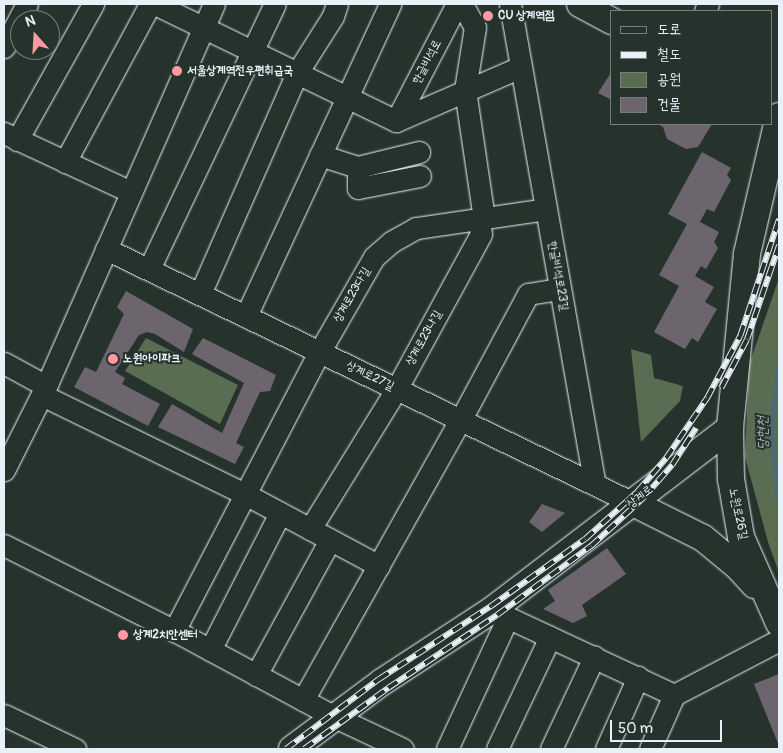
<!DOCTYPE html>
<html>
<head>
<meta charset="utf-8">
<style>
	body { margin:0 }
	#map { position:relative; width:783px; height:753px; overflow:hidden; background:#26332d; font-family:Pangolin,"Poor Story",sans-serif }
	div>[style] { position:absolute }
	.green>* { inset:0; background:#586d51 }
	.stream>* { height:4.5px; margin:-2.25px; padding:0 2.25px; transform-origin:2.25px; border-radius:2.25px; background:#4e6974 }
	.building>* { inset:0; background:#6d656e }
	.roads { filter:drop-shadow(0 0 1px #e8f1f8) drop-shadow(0 0 1px #e8f1f8) }
	.minor>* { height:21px; margin:-10.5px; padding:0 10.5px; transform-origin:10.5px; border-radius:10.5px; background:#26332d }
	.major>* { height:26px; margin:-13px; padding:0 13px; transform-origin:13px; border-radius:13px; background:#26332d }
	.rail>* { height:5.5px; margin-top:-2.75px; transform-origin:0; background:repeating-linear-gradient(90deg,#26332d 0 11px,#e8f1f8 0 22px); box-sizing:border-box; border-block:1px solid #e8f1f8 }
	.dots>* { width:14px; height:14px; translate:-50% -50%; box-sizing:border-box; border:2px solid #26332d; border-radius:50% }
	span { translate:-50% -50%; white-space:nowrap; text-align:center; line-height:1.15; -webkit-text-stroke:4px #26332d; paint-order:stroke }
	.poi-label { font-size:12px; color:#e8f1f8; font-weight:700 }
	.left { translate:0 -50%; text-align:left }
	.street-label { font-size:12px; color:#e8f1f8 }
	.water-label { font-size:14px; color:#aabbc3; font-style:italic }
	.frame { position:absolute; inset:0; border:5px solid #e8f1f8; pointer-events:none }
	.legend { position:absolute; left:610px; top:10px; width:162px; height:115px; box-sizing:border-box; background:#26332d; border:1px solid #747f7e; margin:0; padding:6px 9px; list-style:none; font-size:15px; color:#e8f1f8 }
	.legend li { display:flex; align-items:center; gap:10px; height:25px }
	.legend b { width:25px; border:1px solid #747f7e }
	.north { position:absolute; left:10px; top:10px; width:50px; height:50px; box-sizing:border-box; background:#26332d; border:1px solid #747f7e; border-radius:50%; rotate:341deg; font-size:14px; font-weight:700; line-height:20px; text-align:center; color:#e8f1f8 }
	.north::after { content:''; display:block; margin:auto; width:18px; height:22px; background:#ff9aa2; clip-path:polygon(50% 0,100% 100%,50% 72%,0 100%) }
	.scale { position:absolute; left:610px; top:720px; width:112px; height:22px; box-sizing:border-box; border:2px solid #e8f1f8; border-top:0; padding-left:6px; font-size:15px; line-height:18px; white-space:nowrap; color:#e8f1f8; -webkit-text-stroke:4px #26332d; paint-order:stroke }
</style>
</head>
<body>
<div id="map">
	<div class="green">
		<div style="clip-path:polygon(779px 278px,779px 573px,768px 542px,745px 457px,749px 365px)"></div>
		<div style="clip-path:polygon(146px 338px,238px 385px,220px 424px,125px 371px)"></div>
		<div style="clip-path:polygon(631px 349px,651px 355px,654px 378px,683px 386px,680px 401px,641px 442px)"></div>
	</div>
	<div class="stream">
		<div style="left:779px;top:366px;width:64px;rotate:97.2deg"></div>
		<div style="left:771px;top:429px;width:71px;rotate:83.6deg"></div>
	</div>
	<div class="building">
		<div style="clip-path:polygon(612px 71px,612px 100px,598px 93px)"></div>
		<div style="clip-path:polygon(658px 124px,712px 124px,698px 147px,686px 149px,667px 139px,663px 127px)"></div>
		<div style="clip-path:polygon(702px 152px,731px 168px,727px 175px,731px 180px,714px 212px,707px 209px,700px 222px,719px 232px,714px 242px,718px 248px,706px 269px,701px 266px,695px 276px,714px 287px,705px 302px,717px 309px,698px 342px,692px 338px,685px 349px,654px 332px,679px 286px,659px 275px,687px 224px,668px 214px)"></div>
		<div style="clip-path:polygon(126px 291px,193px 329px,184px 352px,155px 334px,147px 332px,139px 335px,115px 372px,125px 378px,122px 384px,160px 404px,148px 426px,74px 387px,85px 367px,96px 372px,124px 314px,117px 307px)"></div>
		<div style="clip-path:polygon(203px 338px,276px 375px,270px 391px,260px 392px,236px 443px,244px 447px,235px 464px,158px 427px,172px 404px,222px 433px,244px 383px,192px 354px)"></div>
		<div style="clip-path:polygon(542px 504px,565px 513px,542px 532px,529px 522px)"></div>
		<div style="clip-path:polygon(607px 548px,626px 574px,582px 605px,587px 616px,573px 623px,543px 609px,555px 601px,548px 590px)"></div>
		<div style="clip-path:polygon(779px 674px,779px 746px,754px 684px)"></div>
	</div>
	<div class="roads">
		<div class="minor">
			<div style="left:155px;top:4px;width:268px;rotate:25.9deg"></div>
			<div style="left:396px;top:121px;width:136px;rotate:-23.4deg"></div>
			<div style="left:462px;top:4px;width:26px;rotate:61deg"></div>
			<div style="left:475px;top:27px;width:64px;rotate:99deg"></div>
			<div style="left:465px;top:90px;width:129px;rotate:81.6deg"></div>
			<div style="left:510px;top:4px;width:487px;rotate:80deg"></div>
			<div style="left:705px;top:11px;width:8px;rotate:-67deg"></div>
			<div style="left:4px;top:47px;width:49px;rotate:-61.9deg"></div>
			<div style="left:396px;top:121px;width:132px;rotate:-62.5deg"></div>
			<div style="left:4px;top:133px;width:140px;rotate:24.9deg"></div>
			<div style="left:17px;top:140px;width:156px;rotate:-60.8deg"></div>
			<div style="left:320px;top:155px;width:40px;rotate:18deg"></div>
			<div style="left:358px;top:167px;width:63px;rotate:-13.8deg"></div>
			<div style="left:65px;top:162px;width:179px;rotate:-61.7deg"></div>
			<div style="left:358px;top:167px;width:21px;rotate:90deg"></div>
			<div style="left:358px;top:188px;width:63px;rotate:-11deg"></div>
			<div style="left:106px;top:249px;width:585px;rotate:25.73deg"></div>
			<div style="left:149px;top:269px;width:293px;rotate:-64.6deg"></div>
			<div style="left:200px;top:294px;width:241px;rotate:-66.3deg"></div>
			<div style="left:297px;top:73px;width:67px;rotate:-57.7deg"></div>
			<div style="left:333px;top:16px;width:13px;rotate:-72deg"></div>
			<div style="left:246px;top:316px;width:344px;rotate:-65.2deg"></div>
			<div style="left:4px;top:363px;width:48px;rotate:28.7deg"></div>
			<div style="left:42px;top:395px;width:226px;rotate:26deg"></div>
			<div style="left:245px;top:494px;width:152px;rotate:28.2deg"></div>
			<div style="left:4px;top:470px;width:98px;rotate:-63.4deg"></div>
			<div style="left:48px;top:382px;width:413px;rotate:-66.3deg"></div>
			<div style="left:310px;top:529px;width:166px;rotate:-58.3deg"></div>
			<div style="left:397px;top:388px;width:175px;rotate:-61.4deg"></div>
			<div style="left:481px;top:234px;width:15px;rotate:-98deg"></div>
			<div style="left:4px;top:545px;width:196px;rotate:26.7deg"></div>
			<div style="left:179px;top:633px;width:177px;rotate:28.3deg"></div>
			<div style="left:335px;top:717px;width:75px;rotate:25.2deg"></div>
			<div style="left:492px;top:610px;width:201px;rotate:25deg"></div>
			<div style="left:174px;top:631px;width:316px;rotate:-62.5deg"></div>
			<div style="left:320px;top:351px;width:108px;rotate:-60.1deg"></div>
			<div style="left:374px;top:257px;width:23px;rotate:-41deg"></div>
			<div style="left:391px;top:242px;width:29px;rotate:-29deg"></div>
			<div style="left:416px;top:228px;width:131px;rotate:-8.3deg"></div>
			<div style="left:210px;top:650px;width:154px;rotate:-62.9deg"></div>
			<div style="left:256px;top:675px;width:154px;rotate:-61.3deg"></div>
			<div style="left:674px;top:695px;width:119px;rotate:-27.6deg"></div>
			<div style="left:303px;top:700px;width:322px;rotate:-60.7deg"></div>
			<div style="left:461px;top:419px;width:142px;rotate:-61.8deg"></div>
			<div style="left:528px;top:294px;width:32px;rotate:-9deg"></div>
			<div style="left:4px;top:715px;width:79px;rotate:25.6deg"></div>
			<div style="left:447px;top:749px;width:145px;rotate:-65.2deg"></div>
			<div style="left:497px;top:749px;width:124px;rotate:-64.7deg"></div>
			<div style="left:551px;top:749px;width:102px;rotate:-64.9deg"></div>
			<div style="left:606px;top:749px;width:79px;rotate:-66deg"></div>
			<div style="left:650px;top:749px;width:59px;rotate:-66deg"></div>
		</div>
		<div class="major">
			<div style="left:580px;top:4px;width:36px;rotate:28deg"></div>
			<div style="left:779px;top:116px;width:142px;rotate:103.1deg"></div>
			<div style="left:747px;top:254px;width:175px;rotate:95.6deg"></div>
			<div style="left:730px;top:428px;width:51px;rotate:88.9deg"></div>
			<div style="left:731px;top:479px;width:59px;rotate:80.2deg"></div>
			<div style="left:741px;top:537px;width:94px;rotate:66.2deg"></div>
			<div style="left:633px;top:503px;width:78px;rotate:26.6deg"></div>
			<div style="left:703px;top:538px;width:44px;rotate:39.5deg"></div>
			<div style="left:737px;top:566px;width:26px;rotate:47deg"></div>
			<div style="left:292px;top:749px;width:112px;rotate:-36.7deg"></div>
			<div style="left:382px;top:682px;width:131px;rotate:-33.2deg"></div>
			<div style="left:492px;top:610px;width:300px;rotate:-37.4deg"></div>
		</div>
	</div>
	<div class="rail">
		<div style="left:721px;top:388px;width:55px;rotate:-62deg"></div>
		<div style="left:747px;top:339px;width:99px;rotate:-71.2deg"></div>
		<div style="left:286px;top:749px;width:116px;rotate:-37deg"></div>
		<div style="left:379px;top:679px;width:134px;rotate:-33.1deg"></div>
		<div style="left:491px;top:606px;width:115px;rotate:-35.5deg"></div>
		<div style="left:585px;top:539px;width:70px;rotate:-42.1deg"></div>
		<div style="left:637px;top:492px;width:45px;rotate:-49.5deg"></div>
		<div style="left:666px;top:458px;width:73px;rotate:-55.7deg"></div>
		<div style="left:707px;top:398px;width:70px;rotate:-62deg"></div>
		<div style="left:740px;top:336px;width:123px;rotate:-71.6deg"></div>
		<div style="left:304px;top:749px;width:104px;rotate:-36deg"></div>
		<div style="left:388px;top:688px;width:131px;rotate:-33.8deg"></div>
		<div style="left:497px;top:615px;width:117px;rotate:-36.3deg"></div>
		<div style="left:591px;top:546px;width:71px;rotate:-42.7deg"></div>
		<div style="left:643px;top:498px;width:44px;rotate:-48.7deg"></div>
		<div style="left:672px;top:465px;width:44px;rotate:-57deg"></div>
	</div>
	<div class="dots">
		<div style="left:488px;top:16px;background:#ff9aa2"></div>
		<div style="left:177px;top:71px;background:#ff9aa2"></div>
		<div style="left:113px;top:359px;background:#ff9aa2"></div>
		<div style="left:123px;top:635px;background:#ff9aa2"></div>
	</div>
	<div class="poi-label">
		<span class="left" style="left:498px;top:16px">CU 상계역점</span>
		<span class="left" style="left:187px;top:71px">서울상계역전우편취급국</span>
		<span class="left" style="left:123px;top:359px">노원아이파크</span>
		<span class="left" style="left:133px;top:635px">상계2치안센터</span>
	</div>
	<div class="street-label">
		<span style="left:427px;top:62px;rotate:-62deg">한글비석로</span>
		<span style="left:558px;top:276px;rotate:80deg">한글비석로23길</span>
		<span style="left:352px;top:295px;rotate:-60deg">상계로23다길</span>
		<span style="left:424px;top:338px;rotate:-61deg">상계로23나길</span>
		<span style="left:370px;top:376px;rotate:26deg">상계로27길</span>
		<span style="left:640px;top:497px;rotate:-37deg">상계로</span>
		<span style="left:738px;top:514px;rotate:78deg">노원로26길</span>
	</div>
	<div class="water-label">
		<span style="left:763px;top:433px;rotate:-91deg">당현천</span>
	</div>
	<div class="frame"></div>
	<ul class="legend">
	<li><b style="height:6px;background:#26332d"></b>도로</li>
	<li><b style="height:6px;background:#e8f1f8"></b>철도</li>
	<li><b style="height:14px;background:#586d51"></b>공원</li>
	<li><b style="height:14px;background:#6d656e"></b>건물</li>
	</ul>
	<div class="north">N</div>
	<div class="scale">50 m</div>
</div>
</body>
</html>
